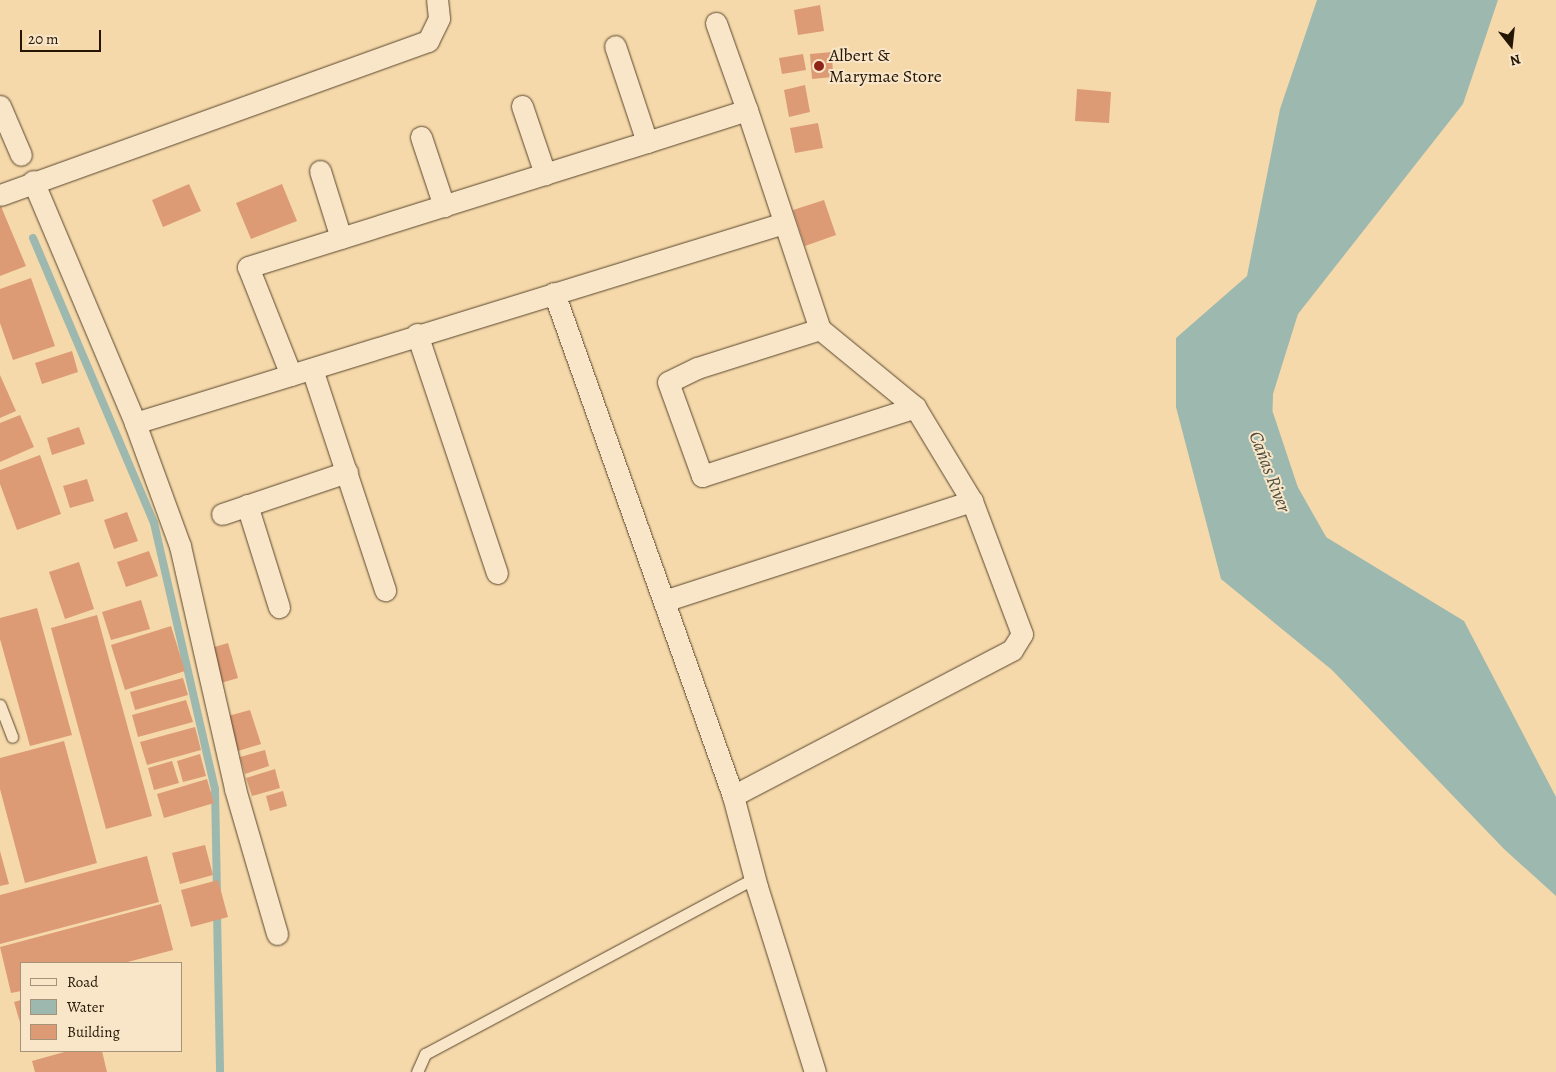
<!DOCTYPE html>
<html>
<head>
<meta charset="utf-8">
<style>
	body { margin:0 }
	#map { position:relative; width:1556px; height:1072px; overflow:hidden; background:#f6d9aa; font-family:Alegreya,serif }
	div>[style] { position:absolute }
	.water>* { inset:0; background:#9db9af }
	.stream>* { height:8px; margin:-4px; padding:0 4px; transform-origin:4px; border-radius:4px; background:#9db9af }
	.river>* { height:49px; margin:-24.5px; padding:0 24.5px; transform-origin:24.5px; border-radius:24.5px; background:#9db9af }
	.building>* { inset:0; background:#dc9b75 }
	.roads { filter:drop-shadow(0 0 1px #58462e) drop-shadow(0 0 1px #58462e) }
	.lane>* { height:11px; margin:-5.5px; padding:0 5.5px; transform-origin:5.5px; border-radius:5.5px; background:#f9e6c8 }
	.street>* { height:21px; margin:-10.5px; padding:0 10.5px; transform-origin:10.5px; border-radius:10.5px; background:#f9e6c8 }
	.dots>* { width:14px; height:14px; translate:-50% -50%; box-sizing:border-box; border:2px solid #f9e6c8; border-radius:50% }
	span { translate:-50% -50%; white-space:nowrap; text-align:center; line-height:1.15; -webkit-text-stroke:4px #f9e6c8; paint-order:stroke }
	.poi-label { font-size:18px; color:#241505 }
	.left { translate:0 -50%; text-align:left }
	.water-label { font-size:19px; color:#4e4e40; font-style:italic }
	.legend { position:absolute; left:20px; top:962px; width:162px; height:90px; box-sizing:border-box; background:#f9e6c8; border:1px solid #a4927a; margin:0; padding:6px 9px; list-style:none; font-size:15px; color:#241505 }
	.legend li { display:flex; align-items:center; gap:10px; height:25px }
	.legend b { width:25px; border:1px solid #a4927a }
	.north { position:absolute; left:1486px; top:20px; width:50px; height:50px; -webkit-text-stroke:4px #f9e6c8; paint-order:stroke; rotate:164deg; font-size:14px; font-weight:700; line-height:20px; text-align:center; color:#241505 }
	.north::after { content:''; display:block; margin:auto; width:18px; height:22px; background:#241505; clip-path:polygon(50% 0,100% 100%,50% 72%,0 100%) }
	.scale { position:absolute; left:20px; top:30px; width:81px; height:22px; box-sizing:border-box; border:2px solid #241505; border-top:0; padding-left:6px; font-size:15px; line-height:18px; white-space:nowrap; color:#241505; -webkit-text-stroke:4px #f9e6c8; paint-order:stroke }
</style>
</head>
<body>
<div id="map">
	<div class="water">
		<div style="clip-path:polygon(1317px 0,1498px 0,1463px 104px,1298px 314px,1273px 394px,1270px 503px,1464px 621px,1556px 797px,1556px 896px,1504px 849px,1332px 670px,1221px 579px,1176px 407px,1176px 338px,1247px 276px,1280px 109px)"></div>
	</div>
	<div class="stream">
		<div style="left:33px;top:238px;width:310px;rotate:67deg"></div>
		<div style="left:154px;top:523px;width:273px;rotate:77.1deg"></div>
		<div style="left:215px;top:789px;width:101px;rotate:88.9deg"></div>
		<div style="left:217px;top:912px;width:160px;rotate:88.9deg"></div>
	</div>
	<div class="river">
		<div style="left:1250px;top:422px;width:79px;rotate:71.6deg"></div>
		<div style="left:1275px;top:497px;width:83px;rotate:60.3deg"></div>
	</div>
	<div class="building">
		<div style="clip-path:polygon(820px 5px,824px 31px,798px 35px,794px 10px)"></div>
		<div style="clip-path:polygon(832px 52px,833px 77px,812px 79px,810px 54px)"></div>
		<div style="clip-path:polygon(803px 54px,806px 70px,782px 74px,779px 58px)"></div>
		<div style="clip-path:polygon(805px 85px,810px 112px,789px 117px,784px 90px)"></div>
		<div style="clip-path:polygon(1077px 89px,1111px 92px,1109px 123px,1075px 121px)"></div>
		<div style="clip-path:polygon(818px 123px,823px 148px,795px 153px,790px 128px)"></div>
		<div style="clip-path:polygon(189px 184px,201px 211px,163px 227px,152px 200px)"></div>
		<div style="clip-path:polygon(282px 184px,297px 221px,251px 239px,236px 203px)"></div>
		<div style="clip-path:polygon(824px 200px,836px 235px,805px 246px,793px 210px)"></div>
		<div style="clip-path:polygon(0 204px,26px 266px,0 276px)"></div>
		<div style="clip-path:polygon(31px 278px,55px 346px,13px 360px,0 323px,0 289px)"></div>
		<div style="clip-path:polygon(72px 351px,78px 372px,42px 384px,35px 363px)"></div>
		<div style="clip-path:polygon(0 375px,16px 411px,0 418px)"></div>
		<div style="clip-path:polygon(20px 415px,34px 447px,0 462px,0 423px)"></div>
		<div style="clip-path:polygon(79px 427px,85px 444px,52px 455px,47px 438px)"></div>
		<div style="clip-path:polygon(40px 455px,61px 514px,17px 530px,0 484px,0 470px)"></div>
		<div style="clip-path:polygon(87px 479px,94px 501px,70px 508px,63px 486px)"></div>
		<div style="clip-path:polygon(127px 512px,138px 541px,114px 549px,104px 520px)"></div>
		<div style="clip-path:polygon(149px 551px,158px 576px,126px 587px,117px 562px)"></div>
		<div style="clip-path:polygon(79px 562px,94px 609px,65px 619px,49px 572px)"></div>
		<div style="clip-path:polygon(141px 600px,150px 629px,111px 640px,102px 612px)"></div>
		<div style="clip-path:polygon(37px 608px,72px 735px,30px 746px,0 639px,0 618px)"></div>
		<div style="clip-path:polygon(97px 615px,152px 816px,106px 829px,51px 628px)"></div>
		<div style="clip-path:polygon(171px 626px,185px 671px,125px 690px,111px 645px)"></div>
		<div style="clip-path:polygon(228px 643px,238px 678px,221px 683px,211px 648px)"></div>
		<div style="clip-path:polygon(183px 678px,188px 695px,135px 710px,130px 692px)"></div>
		<div style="clip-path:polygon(186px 700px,193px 722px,138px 737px,132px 715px)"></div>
		<div style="clip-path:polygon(250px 710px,261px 744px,238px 751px,228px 716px)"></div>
		<div style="clip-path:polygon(195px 727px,201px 750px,147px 765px,140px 742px)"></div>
		<div style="clip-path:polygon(64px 741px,97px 863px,25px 883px,0 789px,0 758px)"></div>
		<div style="clip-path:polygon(265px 750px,269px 766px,245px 774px,240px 757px)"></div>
		<div style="clip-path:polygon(200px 754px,206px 776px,183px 782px,177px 761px)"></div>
		<div style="clip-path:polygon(172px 761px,179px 783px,154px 790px,148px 768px)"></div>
		<div style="clip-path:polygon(275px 769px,280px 788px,252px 796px,246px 778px)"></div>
		<div style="clip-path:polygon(207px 779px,214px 803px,164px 818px,157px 794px)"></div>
		<div style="clip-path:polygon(283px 791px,287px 806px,270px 811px,266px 796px)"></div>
		<div style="clip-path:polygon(205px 845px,213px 875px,180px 884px,172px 853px)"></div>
		<div style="clip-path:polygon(0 851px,9px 884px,0 886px)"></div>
		<div style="clip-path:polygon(147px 856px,159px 902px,0 944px,0 895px)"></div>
		<div style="clip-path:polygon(218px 880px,228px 917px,191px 927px,181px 890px)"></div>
		<div style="clip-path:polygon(161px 904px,173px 950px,124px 963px,21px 963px,21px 991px,11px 993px,0 947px)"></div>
		<div style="clip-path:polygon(21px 1000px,21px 1026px,14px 1002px)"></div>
		<div style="clip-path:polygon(68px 1051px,102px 1051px,107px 1072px,35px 1072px,32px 1061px)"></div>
	</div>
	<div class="roads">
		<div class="lane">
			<div style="left:0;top:705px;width:34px;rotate:69deg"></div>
			<div style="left:417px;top:1072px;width:20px;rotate:-66deg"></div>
			<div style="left:425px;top:1054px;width:373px;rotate:-28.1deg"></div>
		</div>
		<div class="street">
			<div style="left:716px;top:23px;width:92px;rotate:70.4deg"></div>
			<div style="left:0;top:106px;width:53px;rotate:66.8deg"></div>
			<div style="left:522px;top:106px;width:72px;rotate:71.3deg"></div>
			<div style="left:421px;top:137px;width:73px;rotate:71.6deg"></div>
			<div style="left:647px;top:142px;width:105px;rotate:-17.7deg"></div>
			<div style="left:747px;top:110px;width:231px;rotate:71.6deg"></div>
			<div style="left:820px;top:329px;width:123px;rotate:39.4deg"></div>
			<div style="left:915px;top:407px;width:110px;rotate:58.8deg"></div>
			<div style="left:972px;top:501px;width:142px;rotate:69.4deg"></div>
			<div style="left:1022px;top:634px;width:19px;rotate:122deg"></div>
			<div style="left:1012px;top:650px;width:315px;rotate:152.4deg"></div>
			<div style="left:320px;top:171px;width:70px;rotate:72.6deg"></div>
			<div style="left:33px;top:181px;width:263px;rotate:67.1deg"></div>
			<div style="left:135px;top:423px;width:131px;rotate:69.9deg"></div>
			<div style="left:180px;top:546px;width:249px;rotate:77.2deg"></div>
			<div style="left:235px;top:789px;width:151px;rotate:73.8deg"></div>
			<div style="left:0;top:195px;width:455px;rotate:-19.8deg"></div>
			<div style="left:428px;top:41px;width:25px;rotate:-64deg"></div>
			<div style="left:439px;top:18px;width:18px;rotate:-96deg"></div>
			<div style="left:554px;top:293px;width:534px;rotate:70.41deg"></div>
			<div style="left:733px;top:796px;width:94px;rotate:75.2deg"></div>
			<div style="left:757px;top:887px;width:194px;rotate:72.6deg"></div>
			<div style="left:820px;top:329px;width:129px;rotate:162.4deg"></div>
			<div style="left:697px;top:368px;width:32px;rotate:154deg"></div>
			<div style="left:668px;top:382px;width:100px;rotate:70.1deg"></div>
			<div style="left:702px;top:476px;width:224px;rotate:-17.9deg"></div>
			<div style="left:417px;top:334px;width:252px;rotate:71.5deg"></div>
			<div style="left:312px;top:369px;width:233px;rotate:71.7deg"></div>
			<div style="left:291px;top:375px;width:116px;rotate:-111.7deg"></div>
			<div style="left:248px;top:267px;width:418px;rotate:-17.4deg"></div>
			<div style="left:647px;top:142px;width:101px;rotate:-108.4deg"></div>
			<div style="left:135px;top:423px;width:679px;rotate:-17.13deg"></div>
			<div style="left:247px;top:505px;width:107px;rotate:72.6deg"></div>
			<div style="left:222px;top:514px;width:132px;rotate:-18.6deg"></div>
			<div style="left:664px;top:601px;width:324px;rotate:-18deg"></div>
		</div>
	</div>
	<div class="dots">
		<div style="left:819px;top:66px;background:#8f2418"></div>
	</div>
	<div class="poi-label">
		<span class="left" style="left:829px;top:66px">Albert &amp;<br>Marymae Store</span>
	</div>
	<div class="water-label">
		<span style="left:1269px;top:472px;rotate:69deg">Cañas River</span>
	</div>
	<ul class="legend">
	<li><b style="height:6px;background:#f9e6c8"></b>Road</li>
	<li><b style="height:14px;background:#9db9af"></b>Water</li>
	<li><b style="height:14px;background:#dc9b75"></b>Building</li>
	</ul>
	<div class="north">N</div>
	<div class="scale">20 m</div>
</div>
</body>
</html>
